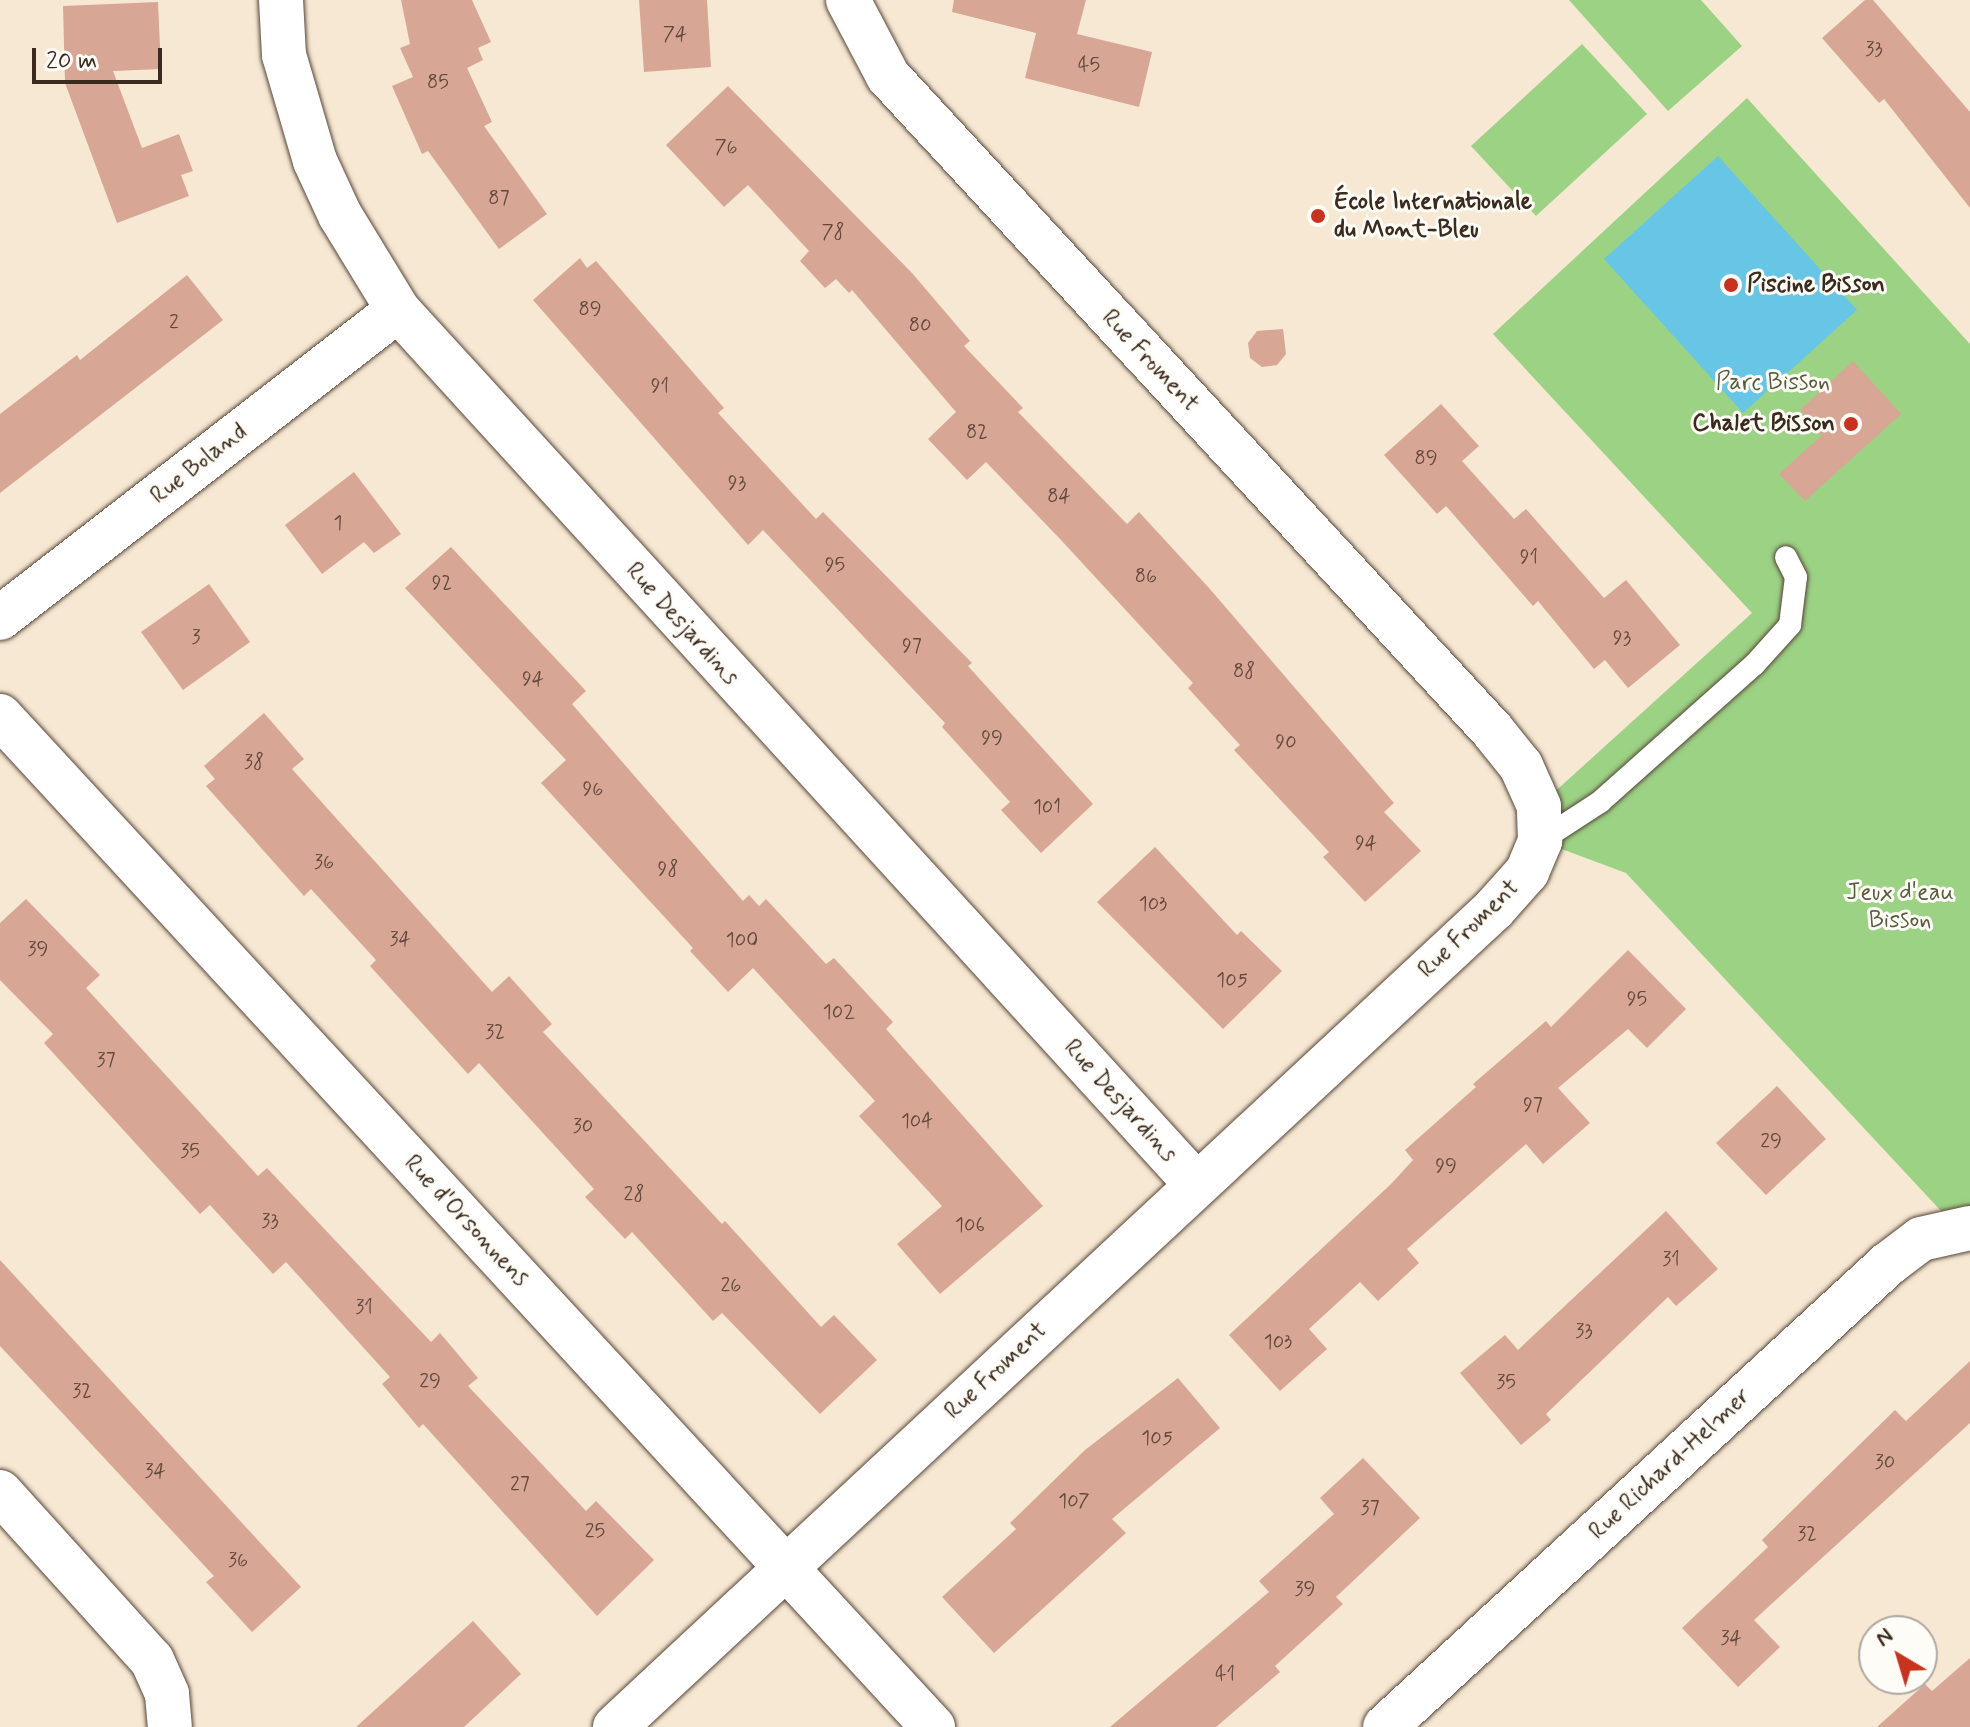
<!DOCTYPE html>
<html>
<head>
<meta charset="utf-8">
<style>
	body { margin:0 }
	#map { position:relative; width:1970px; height:1727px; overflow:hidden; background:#f7e8d3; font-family:Mynerve,sans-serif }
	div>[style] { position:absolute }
	.green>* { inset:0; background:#9cd284 }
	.water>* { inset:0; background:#67c6e5 }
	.building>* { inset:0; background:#d8a695 }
	.roads { filter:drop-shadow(0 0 2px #574639) drop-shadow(0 0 2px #574639) }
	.lane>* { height:22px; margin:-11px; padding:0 11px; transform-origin:11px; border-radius:11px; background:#fff }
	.street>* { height:44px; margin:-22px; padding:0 22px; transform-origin:22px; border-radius:22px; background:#fff }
	.dots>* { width:22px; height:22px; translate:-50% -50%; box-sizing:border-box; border:4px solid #fdfcf7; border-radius:50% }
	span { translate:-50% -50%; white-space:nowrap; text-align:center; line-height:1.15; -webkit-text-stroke:6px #fdfcf7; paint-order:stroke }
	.number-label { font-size:20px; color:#62493c }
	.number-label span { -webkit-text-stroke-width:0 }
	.poi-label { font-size:24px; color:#3b2a1e; font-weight:700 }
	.left { translate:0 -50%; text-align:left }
	.right { translate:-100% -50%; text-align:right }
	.street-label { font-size:24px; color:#3b2a1e }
	.park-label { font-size:24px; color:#585c3d }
	.north { position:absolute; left:1858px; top:1615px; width:80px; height:80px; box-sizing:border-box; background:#fdfcf7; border:2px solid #afa8a0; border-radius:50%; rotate:322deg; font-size:22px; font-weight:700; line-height:32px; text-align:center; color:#3b2a1e }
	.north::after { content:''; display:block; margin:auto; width:28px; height:36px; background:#c8321e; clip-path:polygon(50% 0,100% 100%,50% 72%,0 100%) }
	.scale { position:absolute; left:32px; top:48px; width:130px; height:36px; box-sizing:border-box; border:4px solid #3b2a1e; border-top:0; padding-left:10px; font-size:24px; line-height:28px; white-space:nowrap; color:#3b2a1e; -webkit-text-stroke:6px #fdfcf7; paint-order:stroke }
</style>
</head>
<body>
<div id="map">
	<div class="green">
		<div style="clip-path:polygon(1569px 0,1701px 0,1742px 46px,1668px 111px)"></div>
		<div style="clip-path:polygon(1582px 44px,1647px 114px,1536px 216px,1471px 146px)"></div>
		<div style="clip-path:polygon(1747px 98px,1970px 344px,1970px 1228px,1956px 1227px,1626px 873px,1540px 841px,1539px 806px,1752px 613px,1493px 334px)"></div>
	</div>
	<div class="water">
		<div style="clip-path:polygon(1718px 156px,1857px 310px,1743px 413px,1604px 259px)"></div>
	</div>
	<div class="building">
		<div style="clip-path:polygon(401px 0,472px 0,491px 42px,478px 48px,483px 60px,467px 68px,492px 122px,484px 126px,547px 214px,499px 249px,428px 151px,422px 154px,392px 86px,413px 77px,400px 48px,410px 44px)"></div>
		<div style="clip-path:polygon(639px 0,707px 0,711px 67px,644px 72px)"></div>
		<div style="clip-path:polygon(954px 0,1086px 0,1077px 34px,1152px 52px,1139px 107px,1025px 78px,1036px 33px,952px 12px)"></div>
		<div style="clip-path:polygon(1865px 0,1873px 0,1970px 112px,1970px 208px,1884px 99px,1879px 103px,1822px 38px)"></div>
		<div style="clip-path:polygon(158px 2px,161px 69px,113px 71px,142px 148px,179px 134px,193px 171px,181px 175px,189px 196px,117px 223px,65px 83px,63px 6px)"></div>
		<div style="clip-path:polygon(728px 86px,912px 273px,970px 341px,964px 346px,1023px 408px,1018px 412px,1127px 524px,1139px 512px,1209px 588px,1394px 803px,1384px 812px,1421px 851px,1365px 902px,1323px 857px,1329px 852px,1234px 750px,1240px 745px,1188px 688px,1193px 683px,1061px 540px,986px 462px,967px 480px,928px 439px,956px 412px,852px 290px,849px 293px,836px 279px,825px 288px,800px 261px,809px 251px,748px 185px,724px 207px,666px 145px)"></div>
		<div style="clip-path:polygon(580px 258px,587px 268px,596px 261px,724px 408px,718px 413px,816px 519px,823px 512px,972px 663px,968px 666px,1093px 804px,1041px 853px,1001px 810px,1010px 802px,942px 727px,945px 723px,763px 530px,748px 545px,533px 300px)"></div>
		<div style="clip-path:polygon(187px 275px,223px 320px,0 493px,0 414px,77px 355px,80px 360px)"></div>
		<div style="clip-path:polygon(1283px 329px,1286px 354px,1277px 365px,1262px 367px,1250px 358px,1248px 343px,1257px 331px)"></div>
		<div style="clip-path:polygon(1853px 361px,1901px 414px,1805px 501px,1779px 474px,1822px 435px,1800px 410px)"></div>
		<div style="clip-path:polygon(1441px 404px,1479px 446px,1462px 461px,1514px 519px,1526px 509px,1604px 598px,1626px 580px,1680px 645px,1628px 688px,1605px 660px,1594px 669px,1538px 601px,1533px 606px,1446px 506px,1437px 514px,1384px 455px)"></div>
		<div style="clip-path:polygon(354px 472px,401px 534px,374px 553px,364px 542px,322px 574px,285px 525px)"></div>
		<div style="clip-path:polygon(451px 547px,586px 691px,572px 704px,743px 901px,749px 895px,759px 906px,766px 899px,826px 964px,834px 958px,893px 1022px,886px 1029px,1043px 1206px,940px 1294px,897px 1244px,942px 1206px,859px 1116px,875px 1101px,753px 968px,728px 992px,690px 951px,693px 948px,541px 783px,566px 760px,405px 588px)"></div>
		<div style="clip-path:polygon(209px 584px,250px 642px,183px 690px,141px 632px)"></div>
		<div style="clip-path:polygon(264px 713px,304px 759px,292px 769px,492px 992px,509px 976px,552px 1024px,543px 1032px,722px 1224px,725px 1221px,821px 1327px,834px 1315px,877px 1360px,820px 1414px,722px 1313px,713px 1321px,632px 1232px,625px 1239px,585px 1197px,594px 1189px,479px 1063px,468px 1074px,370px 966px,376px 960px,311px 889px,304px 896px,206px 786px,215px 779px,204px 766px)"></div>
		<div style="clip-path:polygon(1155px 847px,1237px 935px,1241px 931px,1282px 971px,1223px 1029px,1097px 902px)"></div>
		<div style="clip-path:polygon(26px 899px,100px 975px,86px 988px,258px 1176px,267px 1168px,431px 1342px,440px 1333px,478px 1378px,468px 1386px,586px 1511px,596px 1501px,654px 1560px,597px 1616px,423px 1424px,419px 1428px,382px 1384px,390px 1377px,286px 1262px,273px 1274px,210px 1205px,200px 1214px,44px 1043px,53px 1034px,0 980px,0 923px)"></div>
		<div style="clip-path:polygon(1628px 950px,1686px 1009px,1647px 1048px,1628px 1029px,1558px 1088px,1590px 1123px,1543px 1164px,1526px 1144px,1407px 1249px,1419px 1263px,1378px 1301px,1360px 1282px,1309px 1329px,1327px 1349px,1280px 1391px,1229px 1335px,1391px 1184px,1413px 1160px,1405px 1150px,1476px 1087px,1473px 1084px,1546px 1021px,1551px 1027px)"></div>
		<div style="clip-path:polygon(1777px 1086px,1826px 1139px,1766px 1195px,1716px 1143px)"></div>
		<div style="clip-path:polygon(1666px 1211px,1718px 1269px,1676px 1306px,1668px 1297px,1546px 1414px,1551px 1420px,1521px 1445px,1460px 1373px,1505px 1335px,1518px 1350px)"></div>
		<div style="clip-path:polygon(0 1260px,301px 1587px,252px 1632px,206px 1582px,214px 1576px,0 1346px)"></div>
		<div style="clip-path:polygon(1970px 1361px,1970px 1423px,1754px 1620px,1780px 1647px,1738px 1687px,1682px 1628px,1768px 1547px,1762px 1540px,1895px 1410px,1906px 1421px)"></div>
		<div style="clip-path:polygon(1178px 1378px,1220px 1428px,1112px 1519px,1126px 1533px,994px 1653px,942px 1597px,1016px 1529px,1010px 1523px,1085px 1450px)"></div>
		<div style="clip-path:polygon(1363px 1458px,1420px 1518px,1336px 1597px,1343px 1604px,1275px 1666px,1280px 1672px,1216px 1727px,1110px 1727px,1269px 1592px,1259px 1581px,1334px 1514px,1320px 1498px)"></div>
		<div style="clip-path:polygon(473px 1621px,521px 1674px,464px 1727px,356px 1727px)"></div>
		<div style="clip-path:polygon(1970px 1658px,1970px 1727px,1877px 1727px,1925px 1684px,1932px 1691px)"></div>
	</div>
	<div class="roads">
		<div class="lane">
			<div style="left:1540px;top:841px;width:72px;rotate:-33deg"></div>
			<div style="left:1600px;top:802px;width:206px;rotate:-41.7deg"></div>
			<div style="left:1754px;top:665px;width:54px;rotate:-48deg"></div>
			<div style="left:1790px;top:625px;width:48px;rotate:-82.9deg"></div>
			<div style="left:1796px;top:577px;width:22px;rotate:-117deg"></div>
		</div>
		<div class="street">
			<div style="left:281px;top:0;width:55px;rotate:86.9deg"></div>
			<div style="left:284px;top:55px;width:110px;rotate:73.7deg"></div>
			<div style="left:315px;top:161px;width:60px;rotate:65.2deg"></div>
			<div style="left:340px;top:215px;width:111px;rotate:58.6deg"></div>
			<div style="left:398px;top:310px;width:1184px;rotate:47.6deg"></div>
			<div style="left:0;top:618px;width:503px;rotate:-37.74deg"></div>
			<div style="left:0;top:716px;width:1376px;rotate:47.3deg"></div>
			<div style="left:0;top:1492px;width:227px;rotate:47.9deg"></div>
			<div style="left:152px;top:1660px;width:37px;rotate:66deg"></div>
			<div style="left:167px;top:1694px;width:33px;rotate:85deg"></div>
			<div style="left:615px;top:1727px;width:1201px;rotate:-42.94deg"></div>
			<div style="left:1494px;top:909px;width:50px;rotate:-48.3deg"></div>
			<div style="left:1527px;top:872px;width:34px;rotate:-67deg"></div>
			<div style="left:1540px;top:841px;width:35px;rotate:-92deg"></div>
			<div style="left:1539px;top:806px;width:44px;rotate:-114.2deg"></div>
			<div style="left:1521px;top:766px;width:45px;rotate:-128.7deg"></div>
			<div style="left:1493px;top:731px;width:892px;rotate:-132.73deg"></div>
			<div style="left:888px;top:76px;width:86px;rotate:-117.8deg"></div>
			<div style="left:1385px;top:1727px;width:684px;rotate:-42.63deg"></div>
			<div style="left:1888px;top:1264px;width:41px;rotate:-37.1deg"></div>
			<div style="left:1921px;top:1239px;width:50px;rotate:-12.7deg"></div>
		</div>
	</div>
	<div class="dots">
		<div style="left:1318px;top:216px;background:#c8321e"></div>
		<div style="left:1731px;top:285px;background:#c8321e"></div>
		<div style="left:1851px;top:424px;background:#c8321e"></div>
	</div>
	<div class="number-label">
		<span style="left:675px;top:34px">74</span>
		<span style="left:1874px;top:49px">33</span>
		<span style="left:1089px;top:65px">45</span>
		<span style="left:438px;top:82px">85</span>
		<span style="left:726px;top:147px">76</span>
		<span style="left:499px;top:198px">87</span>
		<span style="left:833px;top:232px">78</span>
		<span style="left:590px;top:309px">89</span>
		<span style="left:174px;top:322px">2</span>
		<span style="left:920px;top:325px">80</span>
		<span style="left:660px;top:386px">91</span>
		<span style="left:977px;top:432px">82</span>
		<span style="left:1426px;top:458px">89</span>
		<span style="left:737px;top:483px">93</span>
		<span style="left:1059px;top:496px">84</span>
		<span style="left:338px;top:523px">1</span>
		<span style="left:1529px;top:557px">91</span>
		<span style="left:835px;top:565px">95</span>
		<span style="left:1146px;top:576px">86</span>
		<span style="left:442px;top:583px">92</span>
		<span style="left:196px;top:637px">3</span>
		<span style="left:1622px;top:638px">93</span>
		<span style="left:912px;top:646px">97</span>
		<span style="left:1244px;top:671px">88</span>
		<span style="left:533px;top:679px">94</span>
		<span style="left:992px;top:738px">99</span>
		<span style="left:1286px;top:742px">90</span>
		<span style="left:254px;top:762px">38</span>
		<span style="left:593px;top:789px">96</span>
		<span style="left:1047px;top:807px">101</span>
		<span style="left:1366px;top:843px">94</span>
		<span style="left:324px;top:862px">36</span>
		<span style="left:668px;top:869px">98</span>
		<span style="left:1153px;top:904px">103</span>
		<span style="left:400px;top:939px">34</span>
		<span style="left:742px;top:940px">100</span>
		<span style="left:38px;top:949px">39</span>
		<span style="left:1232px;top:980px">105</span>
		<span style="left:1637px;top:999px">95</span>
		<span style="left:839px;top:1012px">102</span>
		<span style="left:495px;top:1032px">32</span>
		<span style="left:106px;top:1060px">37</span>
		<span style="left:1533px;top:1105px">97</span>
		<span style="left:917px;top:1121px">104</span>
		<span style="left:583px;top:1126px">30</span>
		<span style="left:1771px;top:1141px">29</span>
		<span style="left:190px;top:1151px">35</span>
		<span style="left:1446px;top:1166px">99</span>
		<span style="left:634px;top:1194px">28</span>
		<span style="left:270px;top:1221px">33</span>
		<span style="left:970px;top:1225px">106</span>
		<span style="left:1671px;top:1259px">31</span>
		<span style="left:731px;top:1285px">26</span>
		<span style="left:364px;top:1307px">31</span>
		<span style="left:1584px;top:1331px">33</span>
		<span style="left:1278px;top:1342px">103</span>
		<span style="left:430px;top:1381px">29</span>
		<span style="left:1506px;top:1382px">35</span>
		<span style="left:82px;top:1391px">32</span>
		<span style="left:1157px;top:1438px">105</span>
		<span style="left:1885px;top:1462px">30</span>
		<span style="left:155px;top:1471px">34</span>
		<span style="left:520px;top:1484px">27</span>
		<span style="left:1074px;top:1501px">107</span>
		<span style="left:1370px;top:1508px">37</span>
		<span style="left:595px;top:1531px">25</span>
		<span style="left:1807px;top:1534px">32</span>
		<span style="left:238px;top:1560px">36</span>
		<span style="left:1305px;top:1589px">39</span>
		<span style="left:1731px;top:1638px">34</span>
		<span style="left:1225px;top:1674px">41</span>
	</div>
	<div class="poi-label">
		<span class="left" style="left:1334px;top:216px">École Internationale<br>du Mont-Bleu</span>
		<span class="left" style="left:1747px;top:285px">Piscine Bisson</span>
		<span class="right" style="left:1835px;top:424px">Chalet Bisson</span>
	</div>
	<div class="street-label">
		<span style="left:1150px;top:361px;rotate:47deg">Rue Froment</span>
		<span style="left:199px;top:464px;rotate:-38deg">Rue Boland</span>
		<span style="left:682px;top:624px;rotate:48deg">Rue Desjardins</span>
		<span style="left:1469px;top:929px;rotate:-44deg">Rue Froment</span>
		<span style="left:1120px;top:1101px;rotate:48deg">Rue Desjardins</span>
		<span style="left:466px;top:1221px;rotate:47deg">Rue d'Orsonnens</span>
		<span style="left:996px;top:1371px;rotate:-43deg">Rue Froment</span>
		<span style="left:1670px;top:1464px;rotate:-43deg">Rue Richard-Helmer</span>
	</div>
	<div class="park-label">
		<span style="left:1773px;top:383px">Parc Bisson</span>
		<span style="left:1900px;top:907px">Jeux d'eau<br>Bisson</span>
	</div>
	<div class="north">N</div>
	<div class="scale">20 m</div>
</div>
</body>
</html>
